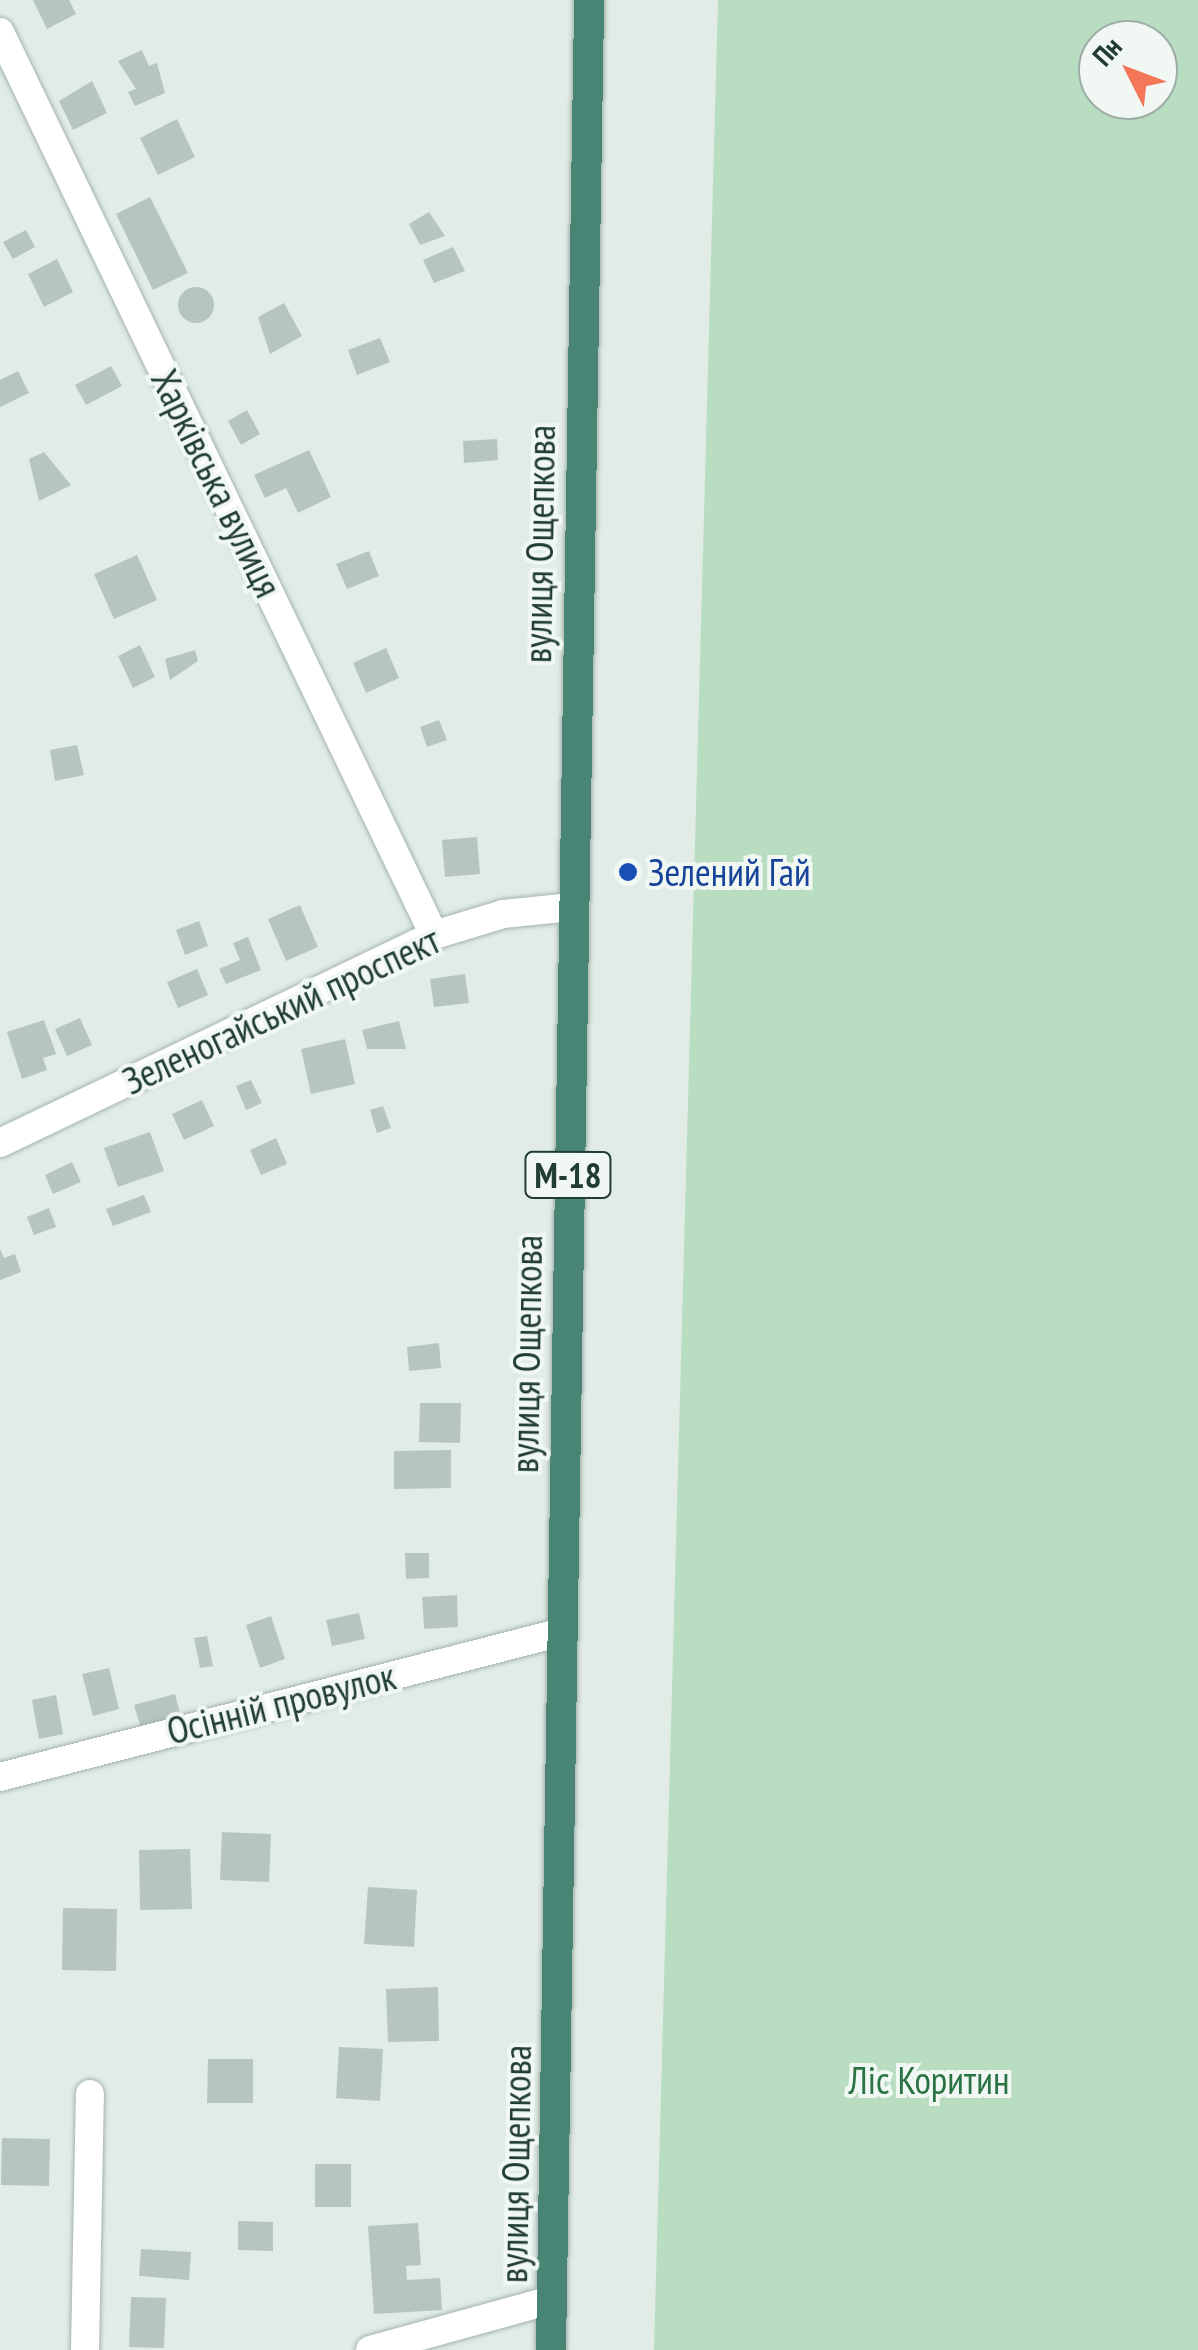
<!DOCTYPE html>
<html>
<head>
<meta charset="utf-8">
<style>
	body { margin:0 }
	#map { position:relative; width:1198px; height:2350px; overflow:hidden; background:#e1ece6; font-family:"PT Sans Narrow",sans-serif }
	div>[style] { position:absolute }
	.green>* { inset:0; background:#b9ddc1 }
	.building>* { inset:0; background:#b6c6bf }
	.round { border-radius:50% }
	.roads { filter:drop-shadow(0 0 2px #a4b4ad) drop-shadow(0 0 2px #a4b4ad) }
	.minor>* { height:28px; margin:-14px; padding:0 14px; transform-origin:14px; border-radius:14px; background:#fff }
	.trunk>* { height:30px; margin:-15px; padding:0 15px; transform-origin:15px; border-radius:15px; background:#498574 }
	.dots>* { width:28px; height:28px; translate:-50% -50%; box-sizing:border-box; border:5px solid #f1f8f4; border-radius:50% }
	span { translate:-50% -50%; white-space:nowrap; text-align:center; line-height:1.15; -webkit-text-stroke:8px #f1f8f4; paint-order:stroke }
	.shield-label span { padding:2px 8px; background:#f1f8f4; border:2px solid; border-radius:8px; -webkit-text-stroke-width:0 }
	.shield-label { font-size:35px; color:#213c34; font-weight:700 }
	.street-label { font-size:38px; color:#213c34 }
	.transit-label { font-size:38px; color:#164399 }
	.left { translate:0 -50%; text-align:left }
	.park-label { font-size:38px; color:#2b7344 }
	.north { position:absolute; left:1078px; top:20px; width:100px; height:100px; box-sizing:border-box; background:#f1f8f4; border:2px solid #9eada7; border-radius:50%; rotate:312deg; font-size:28px; font-weight:700; line-height:40px; text-align:center; color:#213c34 }
	.north::after { content:''; display:block; margin:auto; width:35px; height:45px; background:#f37758; clip-path:polygon(50% 0,100% 100%,50% 72%,0 100%) }
</style>
</head>
<body>
<div id="map">
	<div class="green">
		<div style="clip-path:polygon(evenodd,718px 0,1198px 0,1198px 2350px,654px 2350px,718px 0,1098px 40px,1158px 40px,1158px 100px,1098px 100px,1098px 40px)"></div>
	</div>
	<div class="building">
		<div style="clip-path:polygon(33px 0,69px 0,76px 14px,47px 29px)"></div>
		<div style="clip-path:polygon(142px 50px,149px 66px,157px 63px,165px 93px,135px 106px,128px 92px,136px 89px,118px 61px)"></div>
		<div style="clip-path:polygon(92px 81px,107px 113px,73px 130px,59px 101px)"></div>
		<div style="clip-path:polygon(177px 119px,195px 157px,158px 175px,140px 138px)"></div>
		<div style="clip-path:polygon(150px 197px,188px 273px,153px 290px,116px 214px)"></div>
		<div style="clip-path:polygon(429px 212px,445px 236px,420px 245px,409px 224px)"></div>
		<div style="clip-path:polygon(26px 230px,35px 247px,13px 259px,3px 242px)"></div>
		<div style="clip-path:polygon(453px 247px,465px 271px,434px 283px,423px 260px)"></div>
		<div style="clip-path:polygon(57px 259px,73px 292px,44px 307px,28px 274px)"></div>
		<div class="round" style="left:178px;top:287px;width:36px;height:36px"></div>
		<div style="clip-path:polygon(284px 303px,302px 336px,270px 354px,258px 317px)"></div>
		<div style="clip-path:polygon(380px 338px,390px 362px,357px 375px,348px 350px)"></div>
		<div style="clip-path:polygon(111px 366px,122px 386px,86px 405px,75px 385px)"></div>
		<div style="clip-path:polygon(18px 371px,29px 393px,0 407px,0 380px)"></div>
		<div style="clip-path:polygon(247px 410px,260px 434px,241px 445px,228px 421px)"></div>
		<div style="clip-path:polygon(497px 439px,498px 460px,464px 463px,463px 441px)"></div>
		<div style="clip-path:polygon(309px 450px,331px 497px,298px 513px,286px 488px,265px 498px,254px 475px)"></div>
		<div style="clip-path:polygon(44px 452px,71px 485px,39px 501px,29px 459px)"></div>
		<div style="clip-path:polygon(369px 551px,379px 576px,347px 589px,336px 564px)"></div>
		<div style="clip-path:polygon(137px 555px,157px 600px,114px 619px,94px 574px)"></div>
		<div style="clip-path:polygon(140px 645px,155px 677px,133px 688px,118px 656px)"></div>
		<div style="clip-path:polygon(386px 648px,399px 678px,366px 693px,353px 663px)"></div>
		<div style="clip-path:polygon(195px 650px,198px 661px,170px 680px,165px 659px)"></div>
		<div style="clip-path:polygon(439px 720px,447px 740px,427px 747px,420px 727px)"></div>
		<div style="clip-path:polygon(77px 745px,84px 775px,55px 781px,50px 750px)"></div>
		<div style="clip-path:polygon(477px 837px,480px 874px,445px 877px,442px 840px)"></div>
		<div style="clip-path:polygon(300px 905px,318px 947px,286px 961px,268px 919px)"></div>
		<div style="clip-path:polygon(199px 921px,208px 946px,185px 955px,176px 930px)"></div>
		<div style="clip-path:polygon(248px 937px,261px 970px,226px 984px,219px 969px,240px 960px,233px 943px)"></div>
		<div style="clip-path:polygon(197px 969px,208px 995px,178px 1008px,167px 982px)"></div>
		<div style="clip-path:polygon(465px 974px,469px 1003px,434px 1007px,430px 979px)"></div>
		<div style="clip-path:polygon(80px 1018px,92px 1045px,67px 1056px,55px 1029px)"></div>
		<div style="clip-path:polygon(44px 1020px,56px 1054px,43px 1058px,47px 1070px,22px 1079px,7px 1032px)"></div>
		<div style="clip-path:polygon(399px 1021px,406px 1049px,367px 1049px,362px 1030px)"></div>
		<div style="clip-path:polygon(345px 1039px,355px 1084px,311px 1094px,301px 1049px)"></div>
		<div style="clip-path:polygon(251px 1080px,262px 1103px,246px 1110px,236px 1086px)"></div>
		<div style="clip-path:polygon(202px 1100px,214px 1126px,184px 1140px,172px 1114px)"></div>
		<div style="clip-path:polygon(383px 1106px,391px 1128px,377px 1133px,370px 1110px)"></div>
		<div style="clip-path:polygon(150px 1132px,164px 1171px,118px 1187px,104px 1148px)"></div>
		<div style="clip-path:polygon(276px 1138px,287px 1164px,261px 1175px,250px 1150px)"></div>
		<div style="clip-path:polygon(72px 1162px,81px 1182px,53px 1194px,45px 1175px)"></div>
		<div style="clip-path:polygon(144px 1195px,151px 1212px,113px 1226px,106px 1209px)"></div>
		<div style="clip-path:polygon(49px 1208px,56px 1227px,34px 1235px,27px 1217px)"></div>
		<div style="clip-path:polygon(0 1249px,4px 1258px,15px 1254px,21px 1272px,0 1280px)"></div>
		<div style="clip-path:polygon(439px 1343px,441px 1368px,409px 1371px,407px 1347px)"></div>
		<div style="clip-path:polygon(420px 1403px,461px 1403px,460px 1443px,419px 1442px)"></div>
		<div style="clip-path:polygon(451px 1450px,451px 1488px,394px 1489px,394px 1451px)"></div>
		<div style="clip-path:polygon(405px 1553px,429px 1553px,429px 1578px,406px 1579px)"></div>
		<div style="clip-path:polygon(457px 1595px,458px 1627px,424px 1629px,422px 1597px)"></div>
		<div style="clip-path:polygon(359px 1613px,365px 1639px,332px 1646px,326px 1620px)"></div>
		<div style="clip-path:polygon(271px 1616px,285px 1659px,260px 1668px,246px 1625px)"></div>
		<div style="clip-path:polygon(207px 1636px,213px 1666px,200px 1668px,194px 1638px)"></div>
		<div style="clip-path:polygon(109px 1668px,119px 1709px,93px 1716px,82px 1674px)"></div>
		<div style="clip-path:polygon(175px 1694px,181px 1717px,141px 1728px,134px 1705px)"></div>
		<div style="clip-path:polygon(56px 1695px,63px 1734px,39px 1739px,32px 1700px)"></div>
		<div style="clip-path:polygon(222px 1832px,271px 1834px,269px 1882px,220px 1880px)"></div>
		<div style="clip-path:polygon(190px 1849px,192px 1909px,140px 1910px,139px 1850px)"></div>
		<div style="clip-path:polygon(368px 1887px,417px 1890px,414px 1947px,364px 1944px)"></div>
		<div style="clip-path:polygon(63px 1908px,117px 1909px,116px 1971px,62px 1970px)"></div>
		<div style="clip-path:polygon(438px 1987px,439px 2041px,388px 2042px,386px 1989px)"></div>
		<div style="clip-path:polygon(339px 2047px,383px 2049px,380px 2101px,336px 2098px)"></div>
		<div style="clip-path:polygon(208px 2059px,253px 2059px,253px 2103px,207px 2103px)"></div>
		<div style="clip-path:polygon(2px 2138px,50px 2139px,49px 2186px,1px 2185px)"></div>
		<div style="clip-path:polygon(315px 2164px,351px 2164px,351px 2207px,315px 2207px)"></div>
		<div style="clip-path:polygon(238px 2221px,273px 2222px,273px 2251px,238px 2250px)"></div>
		<div style="clip-path:polygon(418px 2223px,421px 2265px,406px 2266px,407px 2280px,440px 2278px,442px 2310px,374px 2314px,368px 2226px)"></div>
		<div style="clip-path:polygon(141px 2249px,191px 2252px,189px 2280px,139px 2276px)"></div>
		<div style="clip-path:polygon(131px 2297px,166px 2298px,164px 2348px,129px 2347px)"></div>
	</div>
	<div class="roads">
		<div class="minor">
			<div style="left:0;top:32px;width:1002px;rotate:64.33deg"></div>
			<div style="left:0;top:1143px;width:481px;rotate:-25.6deg"></div>
			<div style="left:434px;top:935px;width:72px;rotate:-16.9deg"></div>
			<div style="left:503px;top:914px;width:69px;rotate:-5.8deg"></div>
			<div style="left:0;top:1777px;width:580px;rotate:-14.47deg"></div>
			<div style="left:85px;top:2350px;width:256px;rotate:-88.9deg"></div>
			<div style="left:370px;top:2350px;width:189px;rotate:-15.4deg"></div>
		</div>
		<div class="trunk">
			<div style="left:551px;top:2350px;width:2350px;rotate:-89.07deg"></div>
		</div>
	</div>
	<div class="dots">
		<div style="left:628px;top:872px;background:#1a4fb4"></div>
	</div>
	<div class="shield-label">
		<span style="left:568px;top:1175px">М-18</span>
	</div>
	<div class="street-label">
		<span style="left:217px;top:483px;rotate:64deg">Харківська вулиця</span>
		<span style="left:539px;top:544px;rotate:-89deg">вулиця Ощепкова</span>
		<span style="left:281px;top:1010px;rotate:-25deg">Зеленогайський проспект</span>
		<span style="left:526px;top:1354px;rotate:-89deg">вулиця Ощепкова</span>
		<span style="left:281px;top:1703px;rotate:-14deg">Осінній провулок</span>
		<span style="left:515px;top:2164px;rotate:-89deg">вулиця Ощепкова</span>
	</div>
	<div class="transit-label">
		<span class="left" style="left:648px;top:872px">Зелений Гай</span>
	</div>
	<div class="park-label">
		<span style="left:929px;top:2080px">Ліс Коритин</span>
	</div>
	<div class="north">Пн</div>
</div>
</body>
</html>
